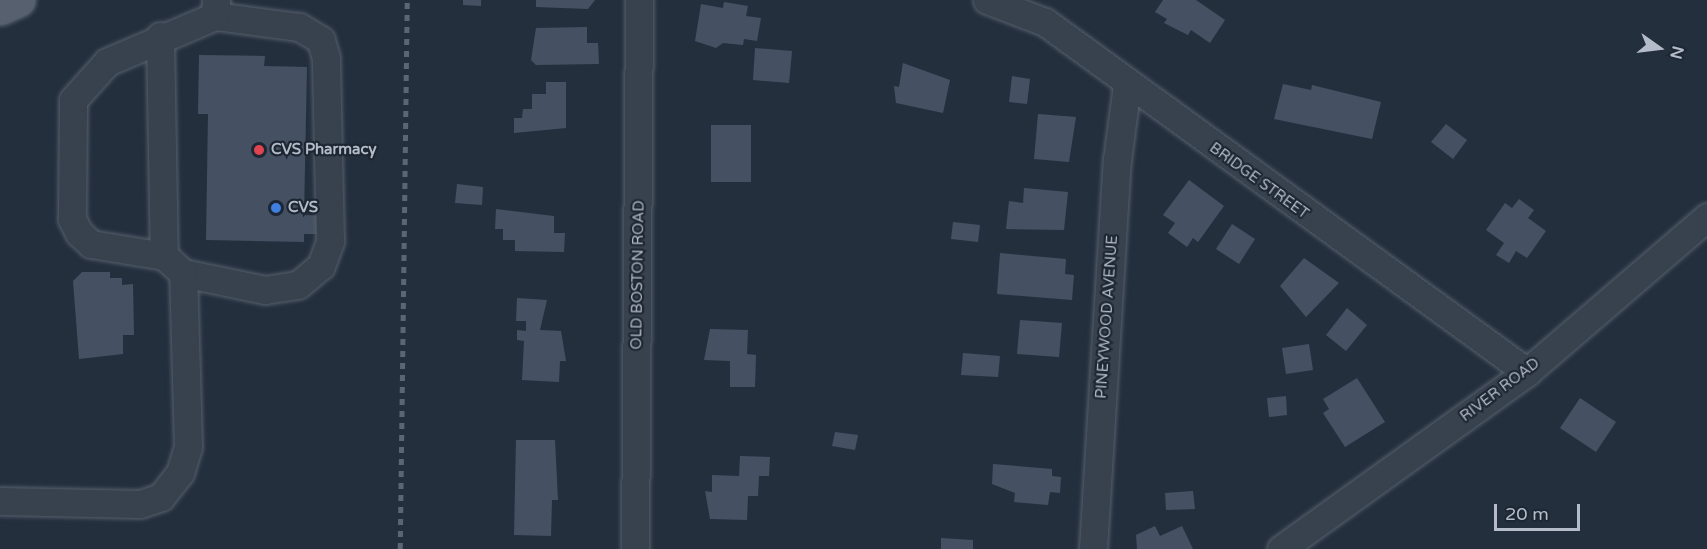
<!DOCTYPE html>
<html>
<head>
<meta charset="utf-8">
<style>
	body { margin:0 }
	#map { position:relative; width:1707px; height:549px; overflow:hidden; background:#242f3e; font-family:"Varela Round",sans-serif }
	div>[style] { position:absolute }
	.building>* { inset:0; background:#455162 }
	.roads { filter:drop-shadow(0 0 2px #565f6c) drop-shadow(0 0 2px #565f6c) }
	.minor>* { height:27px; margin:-13.5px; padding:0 13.5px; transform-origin:13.5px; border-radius:13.5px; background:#38414e }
	.major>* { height:33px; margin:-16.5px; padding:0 16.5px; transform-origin:16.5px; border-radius:16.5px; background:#56606e }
	.rail>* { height:4.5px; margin-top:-2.25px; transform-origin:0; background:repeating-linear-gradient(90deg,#5a6575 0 6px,transparent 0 12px) }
	.dots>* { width:16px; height:16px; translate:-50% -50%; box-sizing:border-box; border:3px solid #1d2633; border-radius:50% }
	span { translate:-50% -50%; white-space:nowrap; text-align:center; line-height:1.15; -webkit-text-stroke:4.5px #1d2633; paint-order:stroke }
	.poi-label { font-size:15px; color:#b4bcc9; font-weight:700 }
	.left { translate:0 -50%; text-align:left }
	.street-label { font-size:15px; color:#b4bcc9 }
	.north { position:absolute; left:1629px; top:18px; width:60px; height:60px; -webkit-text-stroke:4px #1d2633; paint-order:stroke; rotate:104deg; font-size:16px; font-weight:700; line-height:24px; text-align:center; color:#b4bcc9 }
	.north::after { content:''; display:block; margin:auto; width:21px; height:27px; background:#b4bcc9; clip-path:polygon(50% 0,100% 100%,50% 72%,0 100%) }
	.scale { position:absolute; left:1494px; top:504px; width:86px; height:27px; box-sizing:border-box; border:3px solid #b4bcc9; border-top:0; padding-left:8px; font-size:18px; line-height:21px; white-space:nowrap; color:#b4bcc9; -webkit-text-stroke:4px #1d2633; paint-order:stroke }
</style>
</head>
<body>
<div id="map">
	<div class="building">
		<div style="clip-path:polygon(463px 0,481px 0,481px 6px,463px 5px)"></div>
		<div style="clip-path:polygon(536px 0,595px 0,588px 9px,536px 7px)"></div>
		<div style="clip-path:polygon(1163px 0,1196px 0,1225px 20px,1210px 43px,1191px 30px,1188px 35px,1164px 23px,1167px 19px,1155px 12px)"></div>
		<div style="clip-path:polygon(724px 2px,748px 6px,746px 16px,761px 18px,757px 41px,744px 39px,743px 45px,723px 43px,716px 48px,695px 41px,701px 4px,723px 8px)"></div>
		<div style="clip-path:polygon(587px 27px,587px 43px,598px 43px,599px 64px,536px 65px,531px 60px,536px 28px)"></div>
		<div style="clip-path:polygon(755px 48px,792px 51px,789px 83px,753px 80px)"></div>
		<div style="clip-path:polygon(199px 55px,265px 56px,264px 66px,307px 67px,304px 215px,323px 216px,323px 234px,304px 234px,304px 242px,206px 240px,208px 114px,198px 114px)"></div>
		<div style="clip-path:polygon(903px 63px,950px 80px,943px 113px,896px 103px,894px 86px,899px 87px)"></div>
		<div style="clip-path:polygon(1012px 76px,1030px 79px,1027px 104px,1009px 102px)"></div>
		<div style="clip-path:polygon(546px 82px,566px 82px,566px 128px,514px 133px,514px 118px,522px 118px,523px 109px,532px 109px,532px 94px,546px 94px)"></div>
		<div style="clip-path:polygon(1283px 84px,1311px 90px,1312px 85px,1381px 102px,1372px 139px,1274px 119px)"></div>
		<div style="clip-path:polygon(1038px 114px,1076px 117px,1069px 162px,1034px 159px)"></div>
		<div style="clip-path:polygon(1446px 124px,1467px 140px,1453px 159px,1431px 142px)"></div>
		<div style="clip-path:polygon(711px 125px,751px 125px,751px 182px,711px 182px)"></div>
		<div style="clip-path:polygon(1189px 180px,1224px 206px,1198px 242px,1193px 238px,1187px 247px,1168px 233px,1175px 223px,1163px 215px)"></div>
		<div style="clip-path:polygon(457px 184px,483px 187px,482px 205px,455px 203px)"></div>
		<div style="clip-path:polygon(1024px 188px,1068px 192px,1064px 230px,1006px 229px,1009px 201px,1023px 203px)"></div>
		<div style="clip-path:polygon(1519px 199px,1534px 210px,1528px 218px,1546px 231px,1527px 258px,1516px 251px,1509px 263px,1496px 255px,1504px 243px,1486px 230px,1505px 203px,1512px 208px)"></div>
		<div style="clip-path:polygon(496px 209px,554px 216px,554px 233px,565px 233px,564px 252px,515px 251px,515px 240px,503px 240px,503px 229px,495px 229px)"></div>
		<div style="clip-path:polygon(953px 222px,980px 225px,978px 242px,951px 239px)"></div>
		<div style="clip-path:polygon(1232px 224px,1255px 239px,1239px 264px,1216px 249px)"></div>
		<div style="clip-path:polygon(1000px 253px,1066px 259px,1065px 274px,1074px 275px,1072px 300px,997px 294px)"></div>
		<div style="clip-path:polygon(1304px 258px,1339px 283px,1306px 317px,1280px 286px)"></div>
		<div style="clip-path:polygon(82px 272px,110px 272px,110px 278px,122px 278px,122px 285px,133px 284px,134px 335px,123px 335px,123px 354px,79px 359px,73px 281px)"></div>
		<div style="clip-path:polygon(517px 298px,547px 300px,540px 330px,561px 331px,566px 361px,560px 361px,559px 382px,522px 380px,524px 341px,517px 340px,517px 330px,526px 331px,526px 321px,516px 321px)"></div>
		<div style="clip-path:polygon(1347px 308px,1367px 325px,1346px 351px,1326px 335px)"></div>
		<div style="clip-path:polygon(1020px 320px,1062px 323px,1059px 357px,1017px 354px)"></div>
		<div style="clip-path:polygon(710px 329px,748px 330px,747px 354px,756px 355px,755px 387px,730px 387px,730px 361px,704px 360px)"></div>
		<div style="clip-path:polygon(1309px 344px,1313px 370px,1286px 374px,1282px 348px)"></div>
		<div style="clip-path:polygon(963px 353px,1000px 356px,998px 377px,961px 375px)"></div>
		<div style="clip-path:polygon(1357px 378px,1385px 422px,1345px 447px,1323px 413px,1329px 409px,1323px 399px)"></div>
		<div style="clip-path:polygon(1286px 396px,1287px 415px,1269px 417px,1267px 398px)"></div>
		<div style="clip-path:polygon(1580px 398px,1616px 422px,1596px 452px,1560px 428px)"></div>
		<div style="clip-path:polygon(835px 432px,858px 435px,855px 450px,832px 446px)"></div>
		<div style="clip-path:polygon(516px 440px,555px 440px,558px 500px,552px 500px,551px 536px,514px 535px)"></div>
		<div style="clip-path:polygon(740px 456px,770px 457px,769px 476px,759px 476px,758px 496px,748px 496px,747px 520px,710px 519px,705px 491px,712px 492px,712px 475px,739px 476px)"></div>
		<div style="clip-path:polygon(993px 464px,1052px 469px,1052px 476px,1061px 477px,1060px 493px,1050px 492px,1048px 505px,1014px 502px,1015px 493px,992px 484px)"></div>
		<div style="clip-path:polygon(1193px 491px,1195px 509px,1166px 510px,1165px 493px)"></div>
		<div style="clip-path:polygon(1155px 526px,1160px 536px,1182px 526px,1193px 549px,1137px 549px,1136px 535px)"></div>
		<div style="clip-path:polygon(941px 538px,973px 540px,973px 549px,941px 549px)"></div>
	</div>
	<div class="roads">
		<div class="minor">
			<div style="left:987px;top:0;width:62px;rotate:20.8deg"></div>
			<div style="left:1045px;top:22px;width:596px;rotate:35.98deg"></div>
			<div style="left:160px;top:36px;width:220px;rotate:89deg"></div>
			<div style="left:183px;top:273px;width:84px;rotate:11.7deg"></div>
			<div style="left:265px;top:290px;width:33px;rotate:-9deg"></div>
			<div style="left:298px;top:285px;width:30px;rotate:-40deg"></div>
			<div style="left:321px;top:266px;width:27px;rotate:-70deg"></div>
			<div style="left:330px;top:241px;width:183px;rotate:-91.3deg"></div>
			<div style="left:326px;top:58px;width:19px;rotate:-106deg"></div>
			<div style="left:321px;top:40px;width:26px;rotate:-149deg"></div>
			<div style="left:299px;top:27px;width:85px;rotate:-172.5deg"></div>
			<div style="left:0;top:501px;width:140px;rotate:1.2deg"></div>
			<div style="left:140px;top:504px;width:22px;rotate:-18deg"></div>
			<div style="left:161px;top:497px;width:31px;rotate:-52deg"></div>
			<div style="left:180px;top:473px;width:27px;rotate:-73deg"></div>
			<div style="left:188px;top:447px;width:174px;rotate:-91.6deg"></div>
			<div style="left:183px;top:273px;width:25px;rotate:-138deg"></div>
			<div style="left:164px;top:256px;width:74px;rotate:-170.7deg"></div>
			<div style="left:91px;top:244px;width:16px;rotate:-137deg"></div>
			<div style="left:79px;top:233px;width:16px;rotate:-117deg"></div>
			<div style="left:72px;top:219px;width:119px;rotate:-89.5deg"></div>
			<div style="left:73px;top:100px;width:51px;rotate:-48.2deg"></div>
			<div style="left:107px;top:62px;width:117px;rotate:-23.1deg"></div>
			<div style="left:215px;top:16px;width:16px;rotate:-86deg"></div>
			<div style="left:635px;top:549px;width:549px;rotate:-89.58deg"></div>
			<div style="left:1093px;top:549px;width:390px;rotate:-86.5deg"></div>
			<div style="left:1117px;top:160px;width:76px;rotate:-82.4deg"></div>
			<div style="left:1281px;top:549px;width:303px;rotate:-35.7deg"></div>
			<div style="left:1527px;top:372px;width:238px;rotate:-40.7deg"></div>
		</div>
		<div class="major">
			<div style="left:0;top:8px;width:20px;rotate:-24deg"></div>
		</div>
	</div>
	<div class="rail">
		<div style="left:400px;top:549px;width:549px;rotate:-89.27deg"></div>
	</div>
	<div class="dots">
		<div style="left:259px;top:150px;background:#e0444e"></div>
		<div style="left:276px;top:208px;background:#3f7fe0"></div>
	</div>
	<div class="poi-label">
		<span class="left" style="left:271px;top:150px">CVS Pharmacy</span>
		<span class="left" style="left:288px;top:208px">CVS</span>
	</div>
	<div class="street-label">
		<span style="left:1259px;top:181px;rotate:36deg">BRIDGE STREET</span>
		<span style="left:638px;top:275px;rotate:-89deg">OLD BOSTON ROAD</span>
		<span style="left:1107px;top:317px;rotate:-86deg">PINEYWOOD AVENUE</span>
		<span style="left:1500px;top:390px;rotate:-37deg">RIVER ROAD</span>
	</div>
	<div class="north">N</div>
	<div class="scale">20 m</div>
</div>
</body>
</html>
